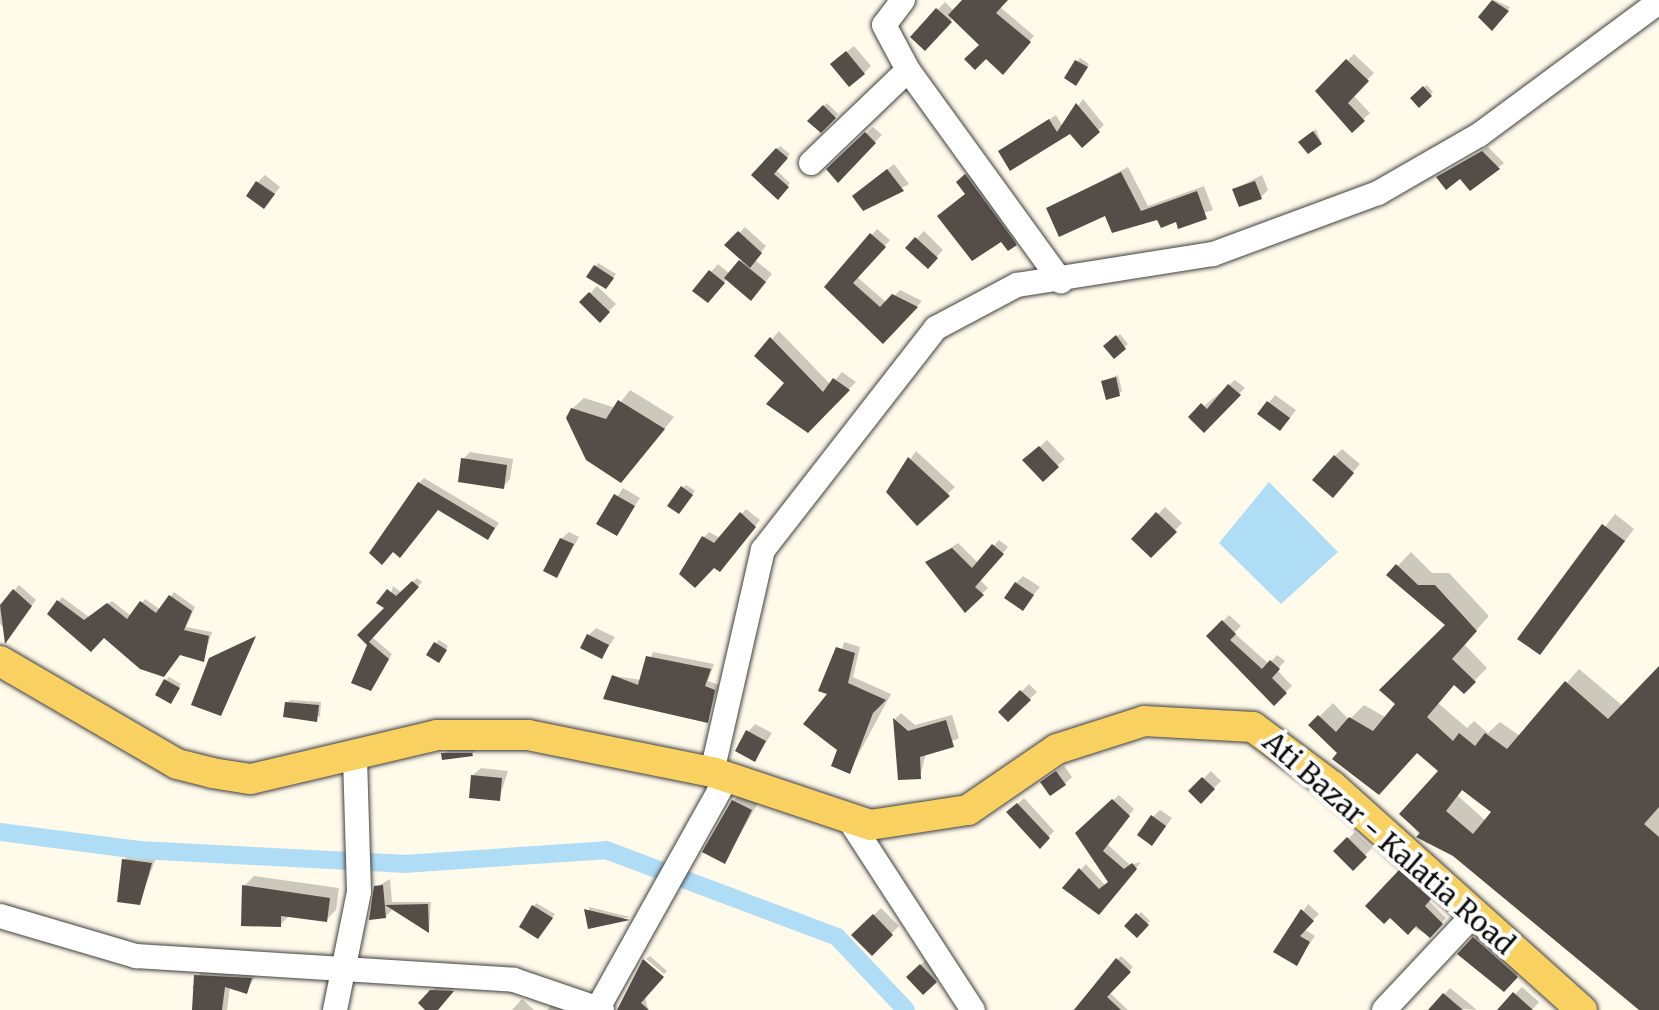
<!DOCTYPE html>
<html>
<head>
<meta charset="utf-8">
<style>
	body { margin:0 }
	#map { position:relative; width:1659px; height:1010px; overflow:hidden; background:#fffaea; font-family:Merriweather,serif }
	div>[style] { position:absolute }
	.water>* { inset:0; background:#afddf6 }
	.shadow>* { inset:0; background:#0003 }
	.canal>* { height:18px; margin:-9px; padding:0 9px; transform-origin:9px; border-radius:9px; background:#afddf6 }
	.building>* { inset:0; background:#544d48 }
	.roads { filter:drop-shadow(0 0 2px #3f3f3f) drop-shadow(0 0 2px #3f3f3f) }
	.minor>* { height:24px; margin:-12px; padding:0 12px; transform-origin:12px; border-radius:12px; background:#fff }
	.major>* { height:30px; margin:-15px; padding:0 15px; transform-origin:15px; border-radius:15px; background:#f9d161 }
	span { translate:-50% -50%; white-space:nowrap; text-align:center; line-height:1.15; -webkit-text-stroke:8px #fff; paint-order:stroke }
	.street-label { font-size:28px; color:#0c0c0c }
</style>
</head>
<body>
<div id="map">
	<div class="water">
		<div style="clip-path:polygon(1269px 482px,1338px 552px,1281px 604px,1219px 543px)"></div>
	</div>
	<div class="shadow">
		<div style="clip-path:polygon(964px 0,1006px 0,1000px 7px,1034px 36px,1008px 67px,954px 17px,925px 48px,912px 37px,945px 2px,954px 11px)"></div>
		<div style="clip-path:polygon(1494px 0,1510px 7px,1492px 28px,1480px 17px)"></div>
		<div style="clip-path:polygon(854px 46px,871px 66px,864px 73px,840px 57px)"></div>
		<div style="clip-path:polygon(1354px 54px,1374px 73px,1353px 95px,1370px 113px,1352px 130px,1318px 91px)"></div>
		<div style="clip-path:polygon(1080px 58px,1089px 64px,1079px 80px,1066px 77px)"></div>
		<div style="clip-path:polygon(1427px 85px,1433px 92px,1419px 106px,1412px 98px)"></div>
		<div style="clip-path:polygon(1083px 99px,1104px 125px,1082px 145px,1070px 132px,1001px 151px,1056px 115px,1063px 127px)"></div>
		<div style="clip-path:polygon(827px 103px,838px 114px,820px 130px,810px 121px)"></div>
		<div style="clip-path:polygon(873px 127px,882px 135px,838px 180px,829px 169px)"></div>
		<div style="clip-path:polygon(1316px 129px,1321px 142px,1304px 139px)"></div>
		<div style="clip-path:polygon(780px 146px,790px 154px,776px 170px,790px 183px,778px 197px,754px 175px)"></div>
		<div style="clip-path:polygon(1488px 147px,1504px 163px,1470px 189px,1461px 176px,1438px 177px)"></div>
		<div style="clip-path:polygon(894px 164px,909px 184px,864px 208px,861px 190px)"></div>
		<div style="clip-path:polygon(1128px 167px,1148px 206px,1204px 186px,1213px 210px,1162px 226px,1159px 218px,1049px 208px)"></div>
		<div style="clip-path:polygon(973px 169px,1022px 237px,1015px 244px,967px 194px,965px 175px)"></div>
		<div style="clip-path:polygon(265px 175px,280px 187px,264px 207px,258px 182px)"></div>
		<div style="clip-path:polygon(1262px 175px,1268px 190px,1261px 197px,1235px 189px)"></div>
		<div style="clip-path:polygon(745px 227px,766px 246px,755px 260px,772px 274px,758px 291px,727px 279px,715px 294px,695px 290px,718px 264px,730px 274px,743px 259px,727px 245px)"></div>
		<div style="clip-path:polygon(877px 229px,890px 240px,857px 277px,887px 303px,900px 290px,922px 301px,883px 341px,827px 287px)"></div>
		<div style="clip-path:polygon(924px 231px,943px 250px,928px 266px,908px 248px)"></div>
		<div style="clip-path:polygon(598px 263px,616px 274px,608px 284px,589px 276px)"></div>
		<div style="clip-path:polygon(597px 286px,616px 304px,600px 320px,582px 302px)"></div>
		<div style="clip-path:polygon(779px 331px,831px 385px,842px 372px,856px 382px,808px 430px,787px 382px,757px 356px)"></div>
		<div style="clip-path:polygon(1120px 334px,1128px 344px,1114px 356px,1106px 346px)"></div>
		<div style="clip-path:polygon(1118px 375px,1122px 391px,1119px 394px,1103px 381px)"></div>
		<div style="clip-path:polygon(1235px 380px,1245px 388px,1204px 430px,1191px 417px)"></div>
		<div style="clip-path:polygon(630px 390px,674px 417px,632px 469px,572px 409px,584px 398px,616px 408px)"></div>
		<div style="clip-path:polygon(1275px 395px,1296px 410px,1287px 422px,1260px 414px)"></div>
		<div style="clip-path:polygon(1047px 440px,1065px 459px,1043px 479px,1025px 461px)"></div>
		<div style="clip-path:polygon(1342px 449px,1360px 464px,1339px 488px,1335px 456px)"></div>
		<div style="clip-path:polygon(916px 451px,955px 487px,917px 523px,888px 492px)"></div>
		<div style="clip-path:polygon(470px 452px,513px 459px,510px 479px,503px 487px,463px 459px)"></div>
		<div style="clip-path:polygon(424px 478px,499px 523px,492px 533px,488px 538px,438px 507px,419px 483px)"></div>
		<div style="clip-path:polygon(686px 485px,695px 491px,682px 509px,683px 488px)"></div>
		<div style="clip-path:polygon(623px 488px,640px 498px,616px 534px,599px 524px)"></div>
		<div style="clip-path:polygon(1165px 507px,1182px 523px,1151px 556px,1134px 539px)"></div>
		<div style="clip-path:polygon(746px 509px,760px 520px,725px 564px,682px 573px,704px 537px,709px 532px,720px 538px)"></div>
		<div style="clip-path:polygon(1615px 514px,1634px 529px,1540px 653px,1520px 638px)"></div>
		<div style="clip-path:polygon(569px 532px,579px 537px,557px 576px,561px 539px)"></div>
		<div style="clip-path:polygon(999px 540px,1008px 547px,980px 580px,988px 588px,965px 610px,928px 562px,958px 543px,978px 563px)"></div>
		<div style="clip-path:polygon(evenodd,1411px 552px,1432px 573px,1449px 573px,1489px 616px,1464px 644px,1487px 668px,1464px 691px,1455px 683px,1438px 703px,1467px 728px,1474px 721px,1488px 733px,1500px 722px,1520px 736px,1579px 669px,1623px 706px,1659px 668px,1659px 1010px,1641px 1010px,1433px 838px,1427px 844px,1402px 814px,1441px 771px,1418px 751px,1340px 753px,1311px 725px,1333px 703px,1349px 720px,1364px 705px,1387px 718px,1448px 625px,1389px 575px,1411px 552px,1464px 788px,1494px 811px,1486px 821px,1458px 796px,1464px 788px)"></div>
		<div style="clip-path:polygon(1023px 576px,1040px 587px,1023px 608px,1016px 583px)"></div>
		<div style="clip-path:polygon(417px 578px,422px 582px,372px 637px,392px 654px,375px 684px,369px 644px,360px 635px,387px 608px,393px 586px,402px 593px)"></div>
		<div style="clip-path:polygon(19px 585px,36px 600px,11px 633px,0 624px,0 608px)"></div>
		<div style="clip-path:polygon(174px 592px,195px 607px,186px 627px,212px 632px,203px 660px,50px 613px,62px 597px,89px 617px,112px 601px,131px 616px,145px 599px,161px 610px)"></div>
		<div style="clip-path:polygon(1229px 615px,1241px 626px,1234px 633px,1269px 664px,1277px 655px,1285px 661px,1277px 670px,1292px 686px,1274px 703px,1209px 636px)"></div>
		<div style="clip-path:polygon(596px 628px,615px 637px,602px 657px,589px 635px)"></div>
		<div style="clip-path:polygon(439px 640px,448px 646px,442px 657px,436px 643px)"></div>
		<div style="clip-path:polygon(844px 642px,860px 647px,853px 677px,891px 694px,849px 772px,830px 693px)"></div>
		<div style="clip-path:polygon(653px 652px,714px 664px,708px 681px,719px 685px,707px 721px,614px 676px,641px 680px)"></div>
		<div style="clip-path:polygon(169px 677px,181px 684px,173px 698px,166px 680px)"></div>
		<div style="clip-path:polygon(1029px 684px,1037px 692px,1008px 720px,1001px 712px)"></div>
		<div style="clip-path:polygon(290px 700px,321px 702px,320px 717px,287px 703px)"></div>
		<div style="clip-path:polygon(901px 713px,915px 725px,952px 715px,959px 738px,926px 753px,920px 777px,899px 778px,895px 719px)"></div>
		<div style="clip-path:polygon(755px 724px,772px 733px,755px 759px,748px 732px)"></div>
		<div style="clip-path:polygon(451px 747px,479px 747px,472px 754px,444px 754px)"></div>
		<div style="clip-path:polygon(1064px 766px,1072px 777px,1065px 784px,1050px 775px)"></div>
		<div style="clip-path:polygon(481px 768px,508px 771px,499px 799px,473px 775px)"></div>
		<div style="clip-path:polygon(1211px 771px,1221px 781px,1201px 801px,1191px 791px)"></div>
		<div style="clip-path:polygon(740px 794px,758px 803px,724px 862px,733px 801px)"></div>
		<div style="clip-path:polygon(1119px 795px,1134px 809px,1107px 844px,1130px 865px,1141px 862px,1104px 907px,1065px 887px,1086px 864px,1105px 885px,1110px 881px,1077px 833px)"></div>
		<div style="clip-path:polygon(1024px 798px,1054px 831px,1040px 846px,1009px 812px)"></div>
		<div style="clip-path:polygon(1160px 810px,1172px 818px,1159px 836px,1153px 817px)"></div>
		<div style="clip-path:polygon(1355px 832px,1372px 848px,1353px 868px,1336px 851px)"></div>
		<div style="clip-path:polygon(129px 855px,156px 858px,139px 903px,124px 860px)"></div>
		<div style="clip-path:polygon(1405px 867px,1434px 894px,1428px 900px,1446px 918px,1430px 936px,1368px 905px)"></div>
		<div style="clip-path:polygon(254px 876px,339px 888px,336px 910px,326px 920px,290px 915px,280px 925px,244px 886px)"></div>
		<div style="clip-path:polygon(390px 879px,392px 902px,431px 902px,429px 931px,394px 908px,385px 917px,376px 887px)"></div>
		<div style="clip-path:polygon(536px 903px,555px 914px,540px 933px,534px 906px)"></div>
		<div style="clip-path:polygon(1308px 904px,1319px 914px,1304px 929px,1315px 936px,1296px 963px,1276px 951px)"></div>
		<div style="clip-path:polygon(589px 907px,630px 917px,590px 927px)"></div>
		<div style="clip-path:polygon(881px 908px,899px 926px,872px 953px,854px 935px)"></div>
		<div style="clip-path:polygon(1141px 912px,1150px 921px,1137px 935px,1127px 926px)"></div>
		<div style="clip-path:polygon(1480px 933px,1522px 970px,1503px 989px,1460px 954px)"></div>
		<div style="clip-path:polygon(650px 956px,667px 971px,664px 974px,646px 959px)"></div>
		<div style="clip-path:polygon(1121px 956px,1133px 967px,1109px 992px,1128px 1010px,1073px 1010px)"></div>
		<div style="clip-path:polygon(928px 958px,943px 974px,923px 993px,909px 977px)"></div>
		<div style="clip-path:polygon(203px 969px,257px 973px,246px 992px,230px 986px,227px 1010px,194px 1010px,199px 990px,192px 988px)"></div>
		<div style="clip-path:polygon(438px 985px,457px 986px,428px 1010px,420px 1003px)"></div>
		<div style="clip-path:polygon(1522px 987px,1539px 1002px,1532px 1010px,1500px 1010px)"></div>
		<div style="clip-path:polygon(1450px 988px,1477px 1010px,1433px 1007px)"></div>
		<div style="clip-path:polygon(645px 996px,648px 1010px,619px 1010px)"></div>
		<div style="clip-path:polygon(522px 999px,534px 1010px,512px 1010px)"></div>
		<div style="clip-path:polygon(554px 1003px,583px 1010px,547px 1010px)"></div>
	</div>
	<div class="canal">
		<div style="left:0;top:832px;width:140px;rotate:7.4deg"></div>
		<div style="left:139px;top:850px;width:264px;rotate:3deg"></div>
		<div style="left:403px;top:864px;width:203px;rotate:-3.9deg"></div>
		<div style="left:606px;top:850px;width:247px;rotate:20.6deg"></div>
		<div style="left:837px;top:937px;width:100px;rotate:46.6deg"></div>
	</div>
	<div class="building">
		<div style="clip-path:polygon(962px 0,1008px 0,996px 13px,1031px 42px,1003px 75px,986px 59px,975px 70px,964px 59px,979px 45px,948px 15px)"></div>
		<div style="clip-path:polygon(1492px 0,1509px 11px,1492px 31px,1478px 17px)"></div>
		<div style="clip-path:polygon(936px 8px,952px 22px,925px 51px,910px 37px)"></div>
		<div style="clip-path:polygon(846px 51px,865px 74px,849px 87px,830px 64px)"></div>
		<div style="clip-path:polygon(1346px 59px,1369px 81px,1348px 103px,1365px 121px,1352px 133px,1315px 91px)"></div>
		<div style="clip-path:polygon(1075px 60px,1088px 67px,1076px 86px,1064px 78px)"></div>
		<div style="clip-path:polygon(1423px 86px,1432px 96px,1419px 108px,1410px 98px)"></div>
		<div style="clip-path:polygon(1076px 103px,1100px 132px,1082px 148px,1070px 134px,1010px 171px,998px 151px,1049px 119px,1057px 132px)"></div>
		<div style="clip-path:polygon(823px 105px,836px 118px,821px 133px,807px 121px)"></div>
		<div style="clip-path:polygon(1313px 131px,1322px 144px,1308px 154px,1298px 142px)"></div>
		<div style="clip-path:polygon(865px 132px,876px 143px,838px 183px,826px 169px)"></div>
		<div style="clip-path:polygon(776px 148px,788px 158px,774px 174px,789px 187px,778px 200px,751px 175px)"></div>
		<div style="clip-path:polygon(1482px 151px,1500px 169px,1470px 191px,1460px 179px,1446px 190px,1436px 177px)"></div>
		<div style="clip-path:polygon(887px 169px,904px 191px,863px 211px,852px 196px)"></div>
		<div style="clip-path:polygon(1121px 172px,1141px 211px,1197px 191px,1207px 219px,1178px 229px,1176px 222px,1161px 228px,1157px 220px,1112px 233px,1105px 216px,1059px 237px,1046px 208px)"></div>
		<div style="clip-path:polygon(965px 174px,1017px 245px,1008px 251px,1001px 242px,972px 261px,937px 216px,965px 194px,956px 182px)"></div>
		<div style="clip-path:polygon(256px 181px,275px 194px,264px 209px,246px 196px)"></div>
		<div style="clip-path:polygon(1255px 181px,1262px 199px,1239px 207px,1232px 189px)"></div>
		<div style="clip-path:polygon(738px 231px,762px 253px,750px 268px,724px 245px)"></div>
		<div style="clip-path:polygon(870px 233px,886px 247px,853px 283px,880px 307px,892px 294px,918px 307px,883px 344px,824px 287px)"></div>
		<div style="clip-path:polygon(915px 237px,938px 258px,928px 269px,905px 248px)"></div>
		<div style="clip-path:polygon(739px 260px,766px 282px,751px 301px,724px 278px)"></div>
		<div style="clip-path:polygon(594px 265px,614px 278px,606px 289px,586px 277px)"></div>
		<div style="clip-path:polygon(709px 270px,725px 283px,708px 303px,692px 291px)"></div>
		<div style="clip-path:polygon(589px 292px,610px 312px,600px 323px,579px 302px)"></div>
		<div style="clip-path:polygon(1116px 335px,1126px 349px,1114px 359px,1103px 346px)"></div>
		<div style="clip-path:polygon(770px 337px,823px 392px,833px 378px,850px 390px,808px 433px,766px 404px,784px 383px,754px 356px)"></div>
		<div style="clip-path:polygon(1116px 377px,1120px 396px,1106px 400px,1101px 381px)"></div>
		<div style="clip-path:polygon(1228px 384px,1241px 395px,1204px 433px,1188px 417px,1201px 403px,1207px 409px)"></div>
		<div style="clip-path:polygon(618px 400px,665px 429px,621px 483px,586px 460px,566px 418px,571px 408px,606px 419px)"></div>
		<div style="clip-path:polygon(1267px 401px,1290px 418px,1280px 431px,1257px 414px)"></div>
		<div style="clip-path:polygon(1039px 446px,1059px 467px,1043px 482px,1022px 460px)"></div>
		<div style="clip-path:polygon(1334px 455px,1354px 473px,1333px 498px,1312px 480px)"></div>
		<div style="clip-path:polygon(908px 457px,950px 496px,917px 526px,886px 492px)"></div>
		<div style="clip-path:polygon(461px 458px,507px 465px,504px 489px,458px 482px)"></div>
		<div style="clip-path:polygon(418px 482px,495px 528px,488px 540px,438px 510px,400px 558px,393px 552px,382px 565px,369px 553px)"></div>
		<div style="clip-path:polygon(681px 486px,693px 495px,679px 514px,667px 506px)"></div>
		<div style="clip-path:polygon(614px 494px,635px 506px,617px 536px,596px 524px)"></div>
		<div style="clip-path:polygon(740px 512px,756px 527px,720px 572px,714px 568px,695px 588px,679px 574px,702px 536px,714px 543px)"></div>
		<div style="clip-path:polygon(1156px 512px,1177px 532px,1151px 558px,1131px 539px)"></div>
		<div style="clip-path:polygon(1602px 524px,1625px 541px,1540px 655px,1517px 639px)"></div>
		<div style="clip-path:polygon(560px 538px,574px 544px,557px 578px,543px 571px)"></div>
		<div style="clip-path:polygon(992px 544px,1004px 554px,975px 587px,984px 595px,965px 613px,925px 562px,952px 548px,972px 568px)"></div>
		<div style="clip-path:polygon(evenodd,1396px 564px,1418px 585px,1435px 585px,1477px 631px,1452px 659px,1476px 682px,1464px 694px,1454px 685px,1427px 717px,1453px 741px,1459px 733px,1475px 746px,1485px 733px,1507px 749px,1565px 681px,1608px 719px,1659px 666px,1659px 807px,1644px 824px,1659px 837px,1659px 1010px,1639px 1010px,1453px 856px,1416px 837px,1420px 833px,1399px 814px,1438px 771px,1417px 753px,1379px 795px,1332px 759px,1337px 753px,1308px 725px,1318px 715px,1336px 732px,1349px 717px,1373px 731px,1395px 704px,1379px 690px,1445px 625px,1386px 575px,1396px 564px,1462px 790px,1491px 812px,1473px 834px,1446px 811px,1462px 790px)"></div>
		<div style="clip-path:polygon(412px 581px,419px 587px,369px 642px,389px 659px,371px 691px,351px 683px,367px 645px,357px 635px,384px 608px,376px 603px,387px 589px,396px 596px)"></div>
		<div style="clip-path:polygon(1015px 582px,1034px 595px,1023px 611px,1004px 598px)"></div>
		<div style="clip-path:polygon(13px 589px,32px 606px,5px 644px,0 605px)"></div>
		<div style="clip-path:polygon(169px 595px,192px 611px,184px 630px,209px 636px,204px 662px,180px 655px,164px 677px,140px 669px,104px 638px,91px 652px,47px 614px,57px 600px,84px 620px,107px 603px,127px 619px,140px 601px,156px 613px)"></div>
		<div style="clip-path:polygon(1222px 620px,1236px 634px,1230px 640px,1262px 669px,1270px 660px,1280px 669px,1272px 678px,1287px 693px,1274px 706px,1206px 636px)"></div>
		<div style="clip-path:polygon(587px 634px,609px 645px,602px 659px,580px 648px)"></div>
		<div style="clip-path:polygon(256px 636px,221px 716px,191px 705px,209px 658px)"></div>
		<div style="clip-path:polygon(434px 642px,447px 650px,439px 663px,426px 655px)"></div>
		<div style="clip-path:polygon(836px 647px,855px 653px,848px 683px,886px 700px,873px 713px,850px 774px,831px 766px,837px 750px,803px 724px,827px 694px,818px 691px)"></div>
		<div style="clip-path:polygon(646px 656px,711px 669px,705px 686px,715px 690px,708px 723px,603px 699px,612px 675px,638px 685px)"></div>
		<div style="clip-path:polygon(164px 679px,180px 688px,171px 704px,155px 695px)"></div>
		<div style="clip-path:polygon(1020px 690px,1031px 700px,1008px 722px,998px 712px)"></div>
		<div style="clip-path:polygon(285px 702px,319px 705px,317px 722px,283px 717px)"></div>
		<div style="clip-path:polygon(893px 718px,908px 731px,946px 720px,954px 747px,920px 757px,921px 779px,898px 780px)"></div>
		<div style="clip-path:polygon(746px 730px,766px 741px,755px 762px,735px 751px)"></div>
		<div style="clip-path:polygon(441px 753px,472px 753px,473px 756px,442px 760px)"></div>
		<div style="clip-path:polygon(1056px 771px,1066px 785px,1050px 796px,1040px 782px)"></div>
		<div style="clip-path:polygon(471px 775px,502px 778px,500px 801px,469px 798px)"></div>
		<div style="clip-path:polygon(1202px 777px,1215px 789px,1201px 804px,1188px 791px)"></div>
		<div style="clip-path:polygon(1112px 799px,1130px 816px,1103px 851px,1124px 869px,1132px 863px,1137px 869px,1099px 915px,1062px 888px,1079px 868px,1099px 889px,1108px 882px,1075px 833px)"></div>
		<div style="clip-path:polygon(732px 800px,752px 810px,725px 864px,702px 852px)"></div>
		<div style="clip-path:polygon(1017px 803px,1050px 838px,1040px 849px,1006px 812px)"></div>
		<div style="clip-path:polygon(1151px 815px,1166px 826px,1152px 846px,1137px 835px)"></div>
		<div style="clip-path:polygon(1347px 837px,1367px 857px,1353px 871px,1333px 851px)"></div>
		<div style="clip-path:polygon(122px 859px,152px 863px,140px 905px,117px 902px)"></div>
		<div style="clip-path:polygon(1399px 870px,1431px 899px,1425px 906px,1443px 924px,1430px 938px,1416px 926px,1408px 935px,1390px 918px,1384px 924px,1365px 906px)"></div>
		<div style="clip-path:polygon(242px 885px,330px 898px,327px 922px,281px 916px,281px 927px,241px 926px)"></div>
		<div style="clip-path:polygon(383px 885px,386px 918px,369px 920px,374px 886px)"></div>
		<div style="clip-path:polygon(428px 904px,429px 933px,385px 905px)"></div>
		<div style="clip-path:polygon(532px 905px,553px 918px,538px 939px,519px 927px)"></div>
		<div style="clip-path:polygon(584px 909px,630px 920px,588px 929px)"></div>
		<div style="clip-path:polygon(1301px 909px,1314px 921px,1300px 936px,1310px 942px,1297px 966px,1273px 952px)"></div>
		<div style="clip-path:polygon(1136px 913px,1149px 925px,1137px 938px,1124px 926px)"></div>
		<div style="clip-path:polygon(873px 914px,893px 935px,872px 956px,851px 935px)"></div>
		<div style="clip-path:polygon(1473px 937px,1518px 977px,1504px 992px,1457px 954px)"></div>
		<div style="clip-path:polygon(1116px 958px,1131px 972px,1107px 997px,1121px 1010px,1074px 1010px)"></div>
		<div style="clip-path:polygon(643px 959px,664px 977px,641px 1003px,649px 1010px,617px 1010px)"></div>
		<div style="clip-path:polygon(920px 964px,937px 982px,923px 995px,906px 977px)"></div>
		<div style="clip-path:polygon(194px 975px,252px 978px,247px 994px,225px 987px,222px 1010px,192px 1010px)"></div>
		<div style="clip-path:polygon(430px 990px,454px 991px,438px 1010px,425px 1010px,418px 1003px)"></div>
		<div style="clip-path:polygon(1513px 992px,1533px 1010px,1497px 1010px)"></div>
		<div style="clip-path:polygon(1443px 993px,1463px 1010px,1428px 1010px)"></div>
	</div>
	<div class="roads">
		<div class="minor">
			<div style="left:903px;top:0;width:31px;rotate:127deg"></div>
			<div style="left:884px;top:25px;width:51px;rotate:61.9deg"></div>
			<div style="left:811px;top:163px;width:134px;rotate:-43.8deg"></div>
			<div style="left:908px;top:70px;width:261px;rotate:54.1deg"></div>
			<div style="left:712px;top:772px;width:228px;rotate:-77.1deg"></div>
			<div style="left:763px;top:550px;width:281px;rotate:-52.1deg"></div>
			<div style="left:936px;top:328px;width:92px;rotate:-28deg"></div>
			<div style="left:1017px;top:285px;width:198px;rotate:-9deg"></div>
			<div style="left:1213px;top:254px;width:176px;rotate:-20.3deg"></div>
			<div style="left:1378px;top:193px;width:116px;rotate:-29.9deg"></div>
			<div style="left:1479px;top:135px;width:224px;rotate:-36.5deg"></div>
			<div style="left:852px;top:824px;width:222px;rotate:57deg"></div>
			<div style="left:0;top:916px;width:142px;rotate:16.4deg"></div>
			<div style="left:136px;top:956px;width:379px;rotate:3.6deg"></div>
			<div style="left:514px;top:980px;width:93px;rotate:18.8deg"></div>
			<div style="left:598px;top:1008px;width:265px;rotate:-60.8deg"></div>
			<div style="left:335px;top:1010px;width:120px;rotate:-78.5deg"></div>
			<div style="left:359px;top:892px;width:132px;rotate:-91.7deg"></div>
			<div style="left:1384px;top:1010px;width:132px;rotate:-46.8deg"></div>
		</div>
		<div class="major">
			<div style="left:0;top:661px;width:205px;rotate:30.2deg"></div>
			<div style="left:177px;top:764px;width:36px;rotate:14deg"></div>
			<div style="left:212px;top:773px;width:39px;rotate:9deg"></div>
			<div style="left:251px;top:779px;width:191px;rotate:-13.3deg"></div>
			<div style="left:437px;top:735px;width:91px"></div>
			<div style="left:528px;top:735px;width:188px;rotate:11.4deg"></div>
			<div style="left:712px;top:772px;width:167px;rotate:18.5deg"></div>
			<div style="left:870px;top:825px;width:99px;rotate:-8.7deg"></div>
			<div style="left:968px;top:810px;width:108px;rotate:-34.4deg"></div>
			<div style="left:1057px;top:749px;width:91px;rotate:-17.8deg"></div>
			<div style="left:1144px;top:721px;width:109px;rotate:3.2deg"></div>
			<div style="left:1253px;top:727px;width:99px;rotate:36.8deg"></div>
			<div style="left:1332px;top:786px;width:336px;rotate:41.9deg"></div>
		</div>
	</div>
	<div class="street-label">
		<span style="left:1389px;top:843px;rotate:41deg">Ati Bazar - Kalatia Road</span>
	</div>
</div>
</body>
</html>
